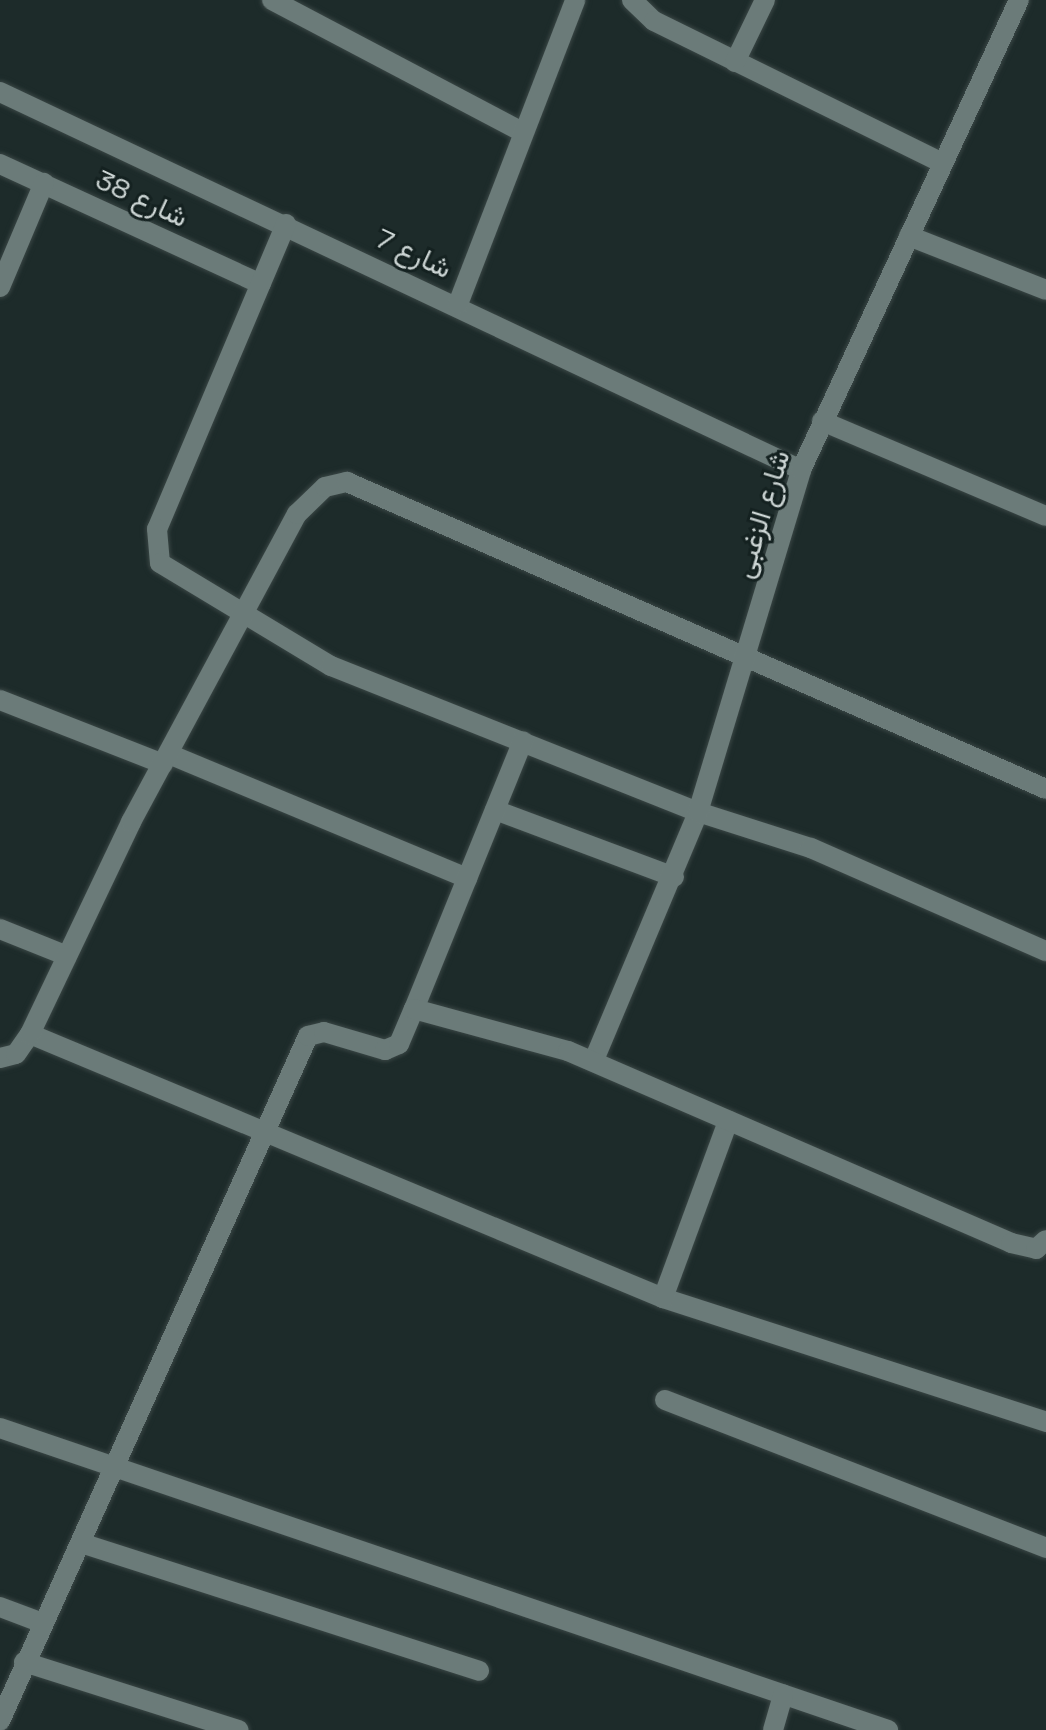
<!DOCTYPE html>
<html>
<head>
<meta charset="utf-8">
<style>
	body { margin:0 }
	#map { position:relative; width:1046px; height:1730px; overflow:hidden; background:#1d2b2a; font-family:"Space Grotesk",Vazirmatn,sans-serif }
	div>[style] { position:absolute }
	.roads { filter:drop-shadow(0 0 2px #3a4645) drop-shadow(0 0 2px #3a4645) }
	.minor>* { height:20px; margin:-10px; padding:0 10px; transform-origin:10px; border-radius:10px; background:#6b7b79 }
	span { translate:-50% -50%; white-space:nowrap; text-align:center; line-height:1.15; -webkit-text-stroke:6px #142120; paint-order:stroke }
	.street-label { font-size:28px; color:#ccd5d4 }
</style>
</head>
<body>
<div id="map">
	<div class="roads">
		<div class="minor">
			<div style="left:272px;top:0;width:280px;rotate:27.8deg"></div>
			<div style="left:632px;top:0;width:30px;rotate:44deg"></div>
			<div style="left:654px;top:21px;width:322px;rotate:26.2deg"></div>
			<div style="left:735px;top:62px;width:69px;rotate:-64.2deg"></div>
			<div style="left:0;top:92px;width:886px;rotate:25.26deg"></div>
			<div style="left:0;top:164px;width:287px;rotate:24.7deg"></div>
			<div style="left:286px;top:224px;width:331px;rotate:112.9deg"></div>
			<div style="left:157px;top:529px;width:34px;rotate:85deg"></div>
			<div style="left:160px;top:563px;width:200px;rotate:31.1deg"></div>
			<div style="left:331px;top:666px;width:395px;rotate:21.7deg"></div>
			<div style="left:698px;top:812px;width:119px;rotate:17.7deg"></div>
			<div style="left:811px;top:848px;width:257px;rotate:23.7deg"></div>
			<div style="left:909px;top:236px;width:147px;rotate:21.5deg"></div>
			<div style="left:0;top:287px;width:113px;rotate:-67.1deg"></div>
			<div style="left:458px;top:304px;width:326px;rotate:-68.9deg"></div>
			<div style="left:822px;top:421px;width:243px;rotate:23deg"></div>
			<div style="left:0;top:700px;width:175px;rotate:21.4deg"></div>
			<div style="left:169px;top:754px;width:323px;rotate:22.6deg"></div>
			<div style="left:495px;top:810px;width:191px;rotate:20.5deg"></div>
			<div style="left:0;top:929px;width:72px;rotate:21.9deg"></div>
			<div style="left:414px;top:1009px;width:289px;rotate:-67.9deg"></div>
			<div style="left:30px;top:1034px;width:686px;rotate:22.64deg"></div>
			<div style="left:663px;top:1298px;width:403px;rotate:17.9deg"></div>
			<div style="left:0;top:1058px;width:16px;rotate:-14deg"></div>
			<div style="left:16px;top:1054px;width:24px;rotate:-55deg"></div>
			<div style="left:30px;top:1034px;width:235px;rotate:-64.5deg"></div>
			<div style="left:131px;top:822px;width:350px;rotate:-61.7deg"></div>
			<div style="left:297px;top:514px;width:39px;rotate:-44deg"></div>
			<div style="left:325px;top:487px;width:23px;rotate:-13deg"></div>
			<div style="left:347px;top:482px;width:763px;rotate:23.71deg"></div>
			<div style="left:594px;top:1060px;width:269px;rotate:-67.2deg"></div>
			<div style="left:698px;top:812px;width:357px;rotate:-73.2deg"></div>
			<div style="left:801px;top:470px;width:518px;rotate:-65.12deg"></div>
			<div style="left:663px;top:1298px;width:189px;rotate:-69.8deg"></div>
			<div style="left:665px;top:1400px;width:409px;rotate:21.2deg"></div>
			<div style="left:0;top:1428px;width:938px;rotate:18.78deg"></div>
			<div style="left:81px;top:1543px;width:418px;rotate:17.8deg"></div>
			<div style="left:0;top:1607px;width:43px;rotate:20.6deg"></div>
			<div style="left:24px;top:1662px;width:225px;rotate:17.6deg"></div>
			<div style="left:0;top:1721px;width:751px;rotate:-65.79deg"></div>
			<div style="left:308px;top:1036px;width:16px;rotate:-14deg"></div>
			<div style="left:324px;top:1032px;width:64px;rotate:16.4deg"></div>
			<div style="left:385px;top:1050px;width:15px;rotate:-23deg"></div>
			<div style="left:399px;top:1044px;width:38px;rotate:-67deg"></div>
			<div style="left:414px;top:1009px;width:160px;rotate:15.3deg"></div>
			<div style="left:568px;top:1051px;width:483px;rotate:23.4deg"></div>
			<div style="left:1011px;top:1243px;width:26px;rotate:13deg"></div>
			<div style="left:1036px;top:1249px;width:13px;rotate:-42deg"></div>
			<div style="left:773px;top:1730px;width:37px;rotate:-74deg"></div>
		</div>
	</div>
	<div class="street-label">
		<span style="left:142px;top:198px;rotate:25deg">شارع 38</span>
		<span style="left:414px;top:253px;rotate:25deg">شارع 7</span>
		<span style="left:761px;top:514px;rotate:-73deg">شارع الزغبى</span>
	</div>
</div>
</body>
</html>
